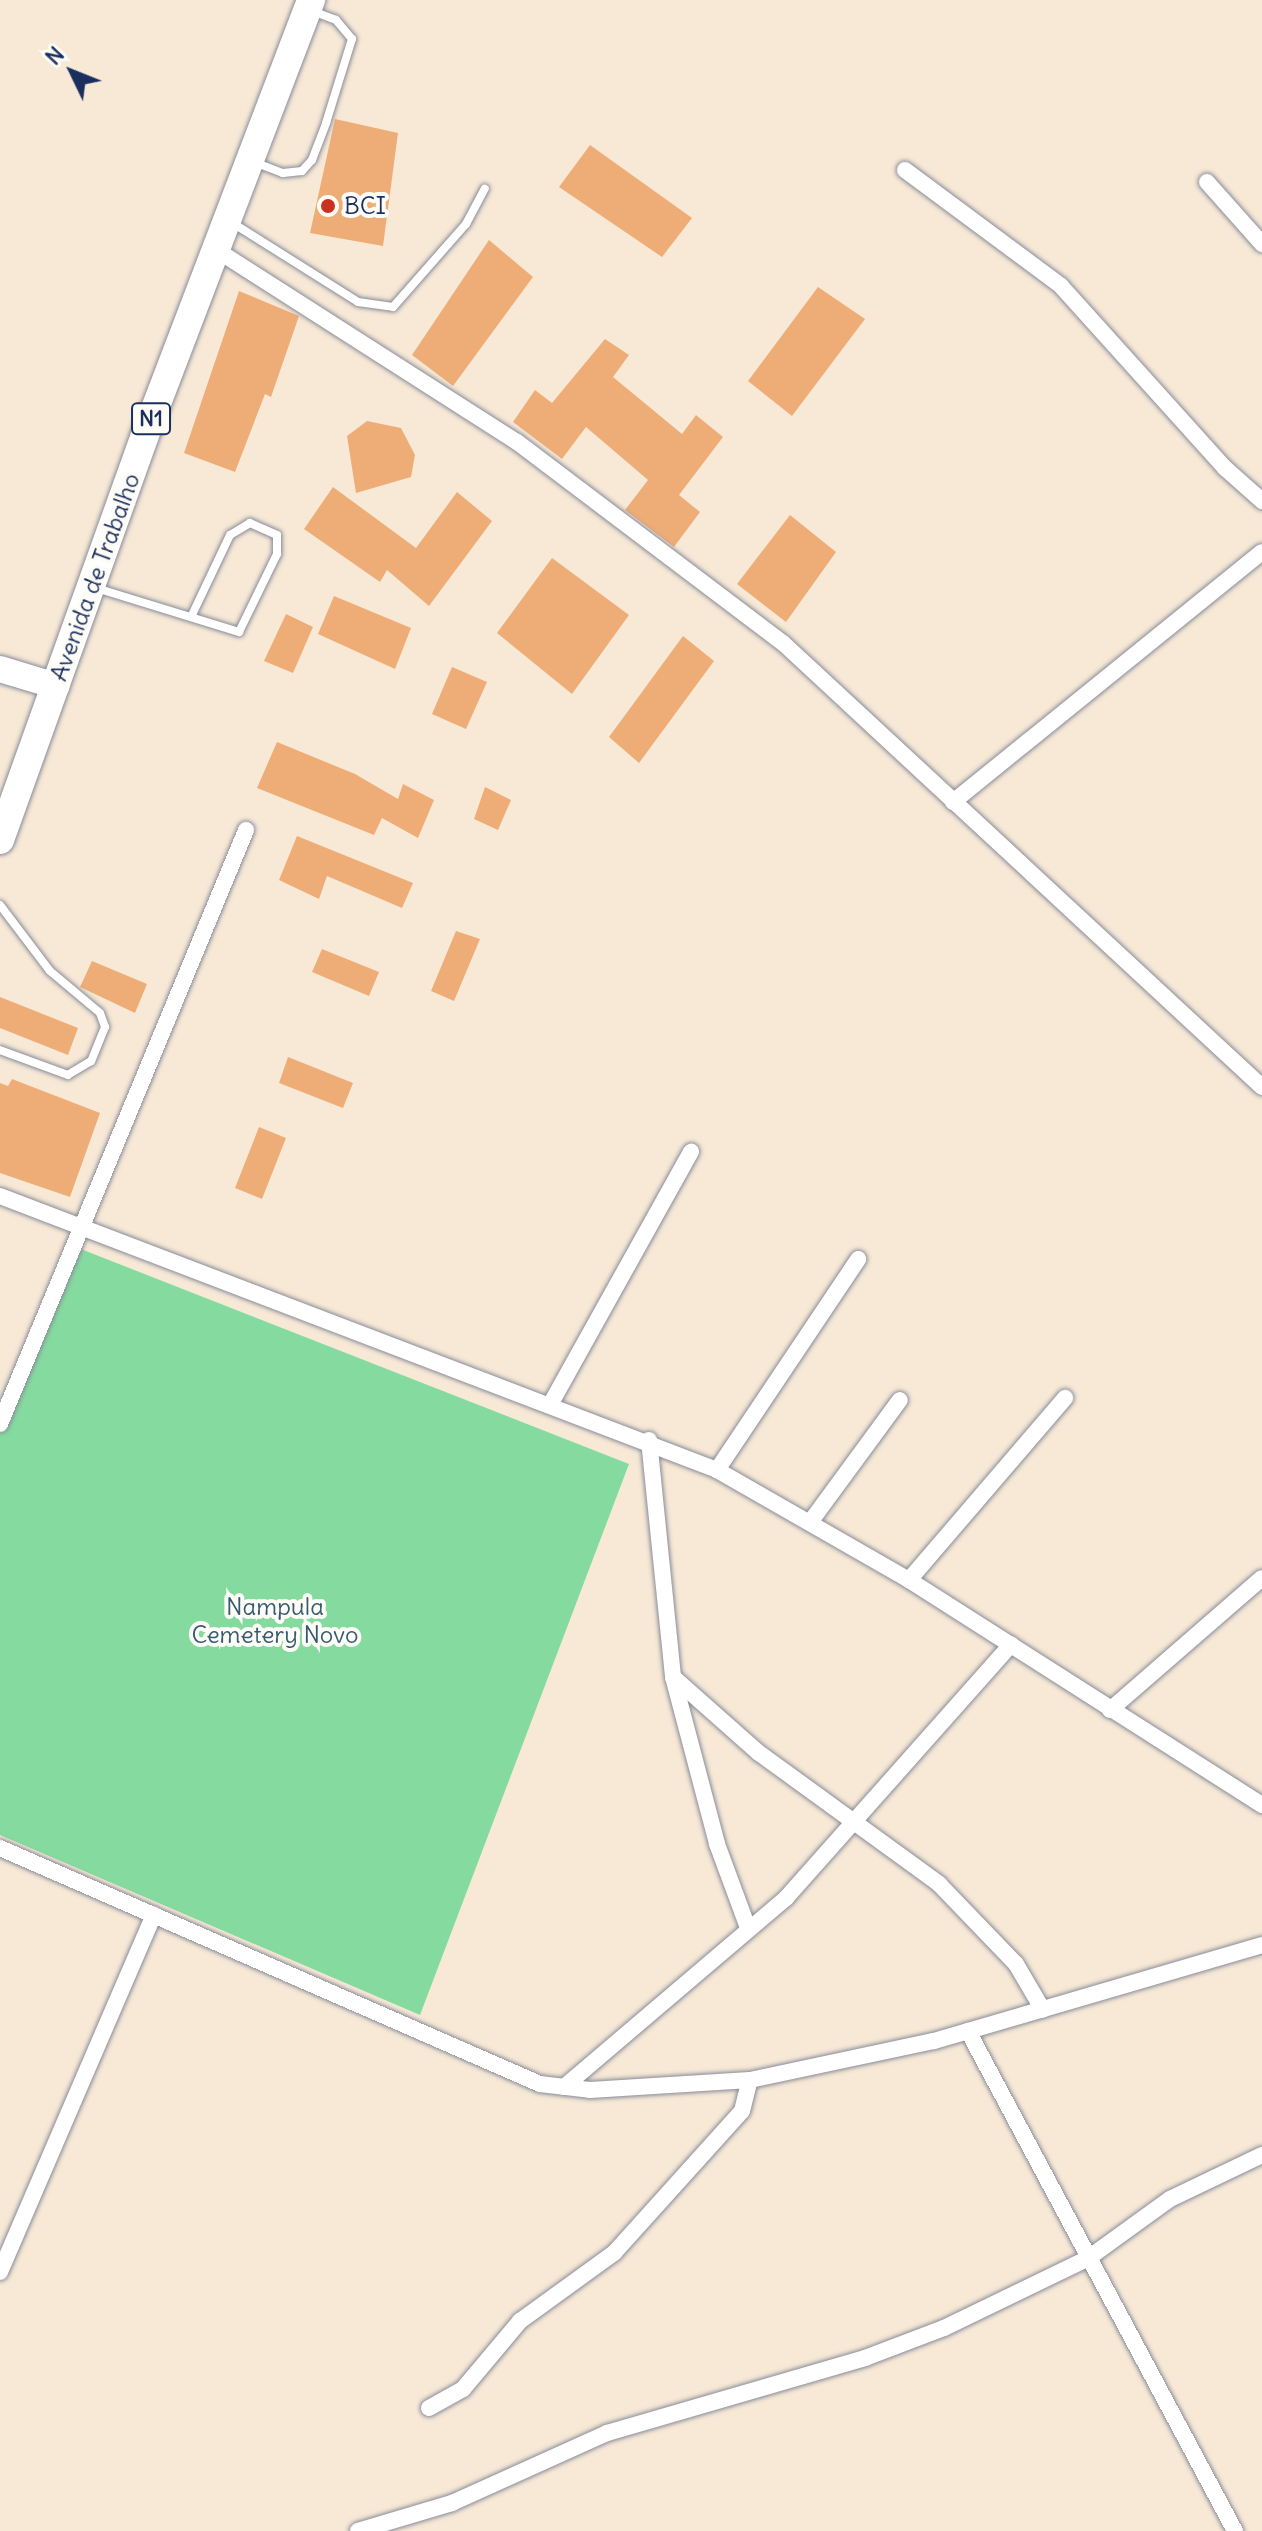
<!DOCTYPE html>
<html>
<head>
<meta charset="utf-8">
<style>
	body { margin:0 }
	#map { position:relative; width:1262px; height:2531px; overflow:hidden; background:#f7e9d6; font-family:Delius,sans-serif }
	div>[style] { position:absolute }
	.green>* { inset:0; background:#85db9f }
	.building>* { inset:0; background:#eead77 }
	.roads { filter:drop-shadow(0 0 2px #898c9a) drop-shadow(0 0 2px #898c9a) }
	.service>* { height:8px; margin:-4px; padding:0 4px; transform-origin:4px; border-radius:4px; background:#fff }
	.minor>* { height:16px; margin:-8px; padding:0 8px; transform-origin:8px; border-radius:8px; background:#fff }
	.primary>* { height:26px; margin:-13px; padding:0 13px; transform-origin:13px; border-radius:13px; background:#fff }
	.trunk>* { height:28px; margin:-14px; padding:0 14px; transform-origin:14px; border-radius:14px; background:#fff }
	.dots>* { width:22px; height:22px; translate:-50% -50%; box-sizing:border-box; border:4px solid #fdfcf7; border-radius:50% }
	span { translate:-50% -50%; white-space:nowrap; text-align:center; line-height:1.15; -webkit-text-stroke:8px #fdfcf7; paint-order:stroke }
	.shield-label span { padding:2px 6px; background:#fdfcf7; border:2px solid; border-radius:6px; -webkit-text-stroke-width:0 }
	.shield-label { font-size:22px; color:#1b2f5e; font-weight:700 }
	.poi-label { font-size:24px; color:#1b2f5e }
	.left { translate:0 -50%; text-align:left }
	.street-label { font-size:24px; color:#1b2f5e }
	.park-label { font-size:24px; color:#365a6e }
	.north { position:absolute; left:32px; top:32px; width:80px; height:80px; -webkit-text-stroke:6px #fdfcf7; paint-order:stroke; rotate:313deg; font-size:22px; font-weight:700; line-height:32px; text-align:center; color:#1b2f5e }
	.north::after { content:''; display:block; margin:auto; width:28px; height:36px; background:#1b2f5e; clip-path:polygon(50% 0,100% 100%,50% 72%,0 100%) }
</style>
</head>
<body>
<div id="map">
	<div class="green">
		<div style="clip-path:polygon(68px 1244px,629px 1464px,420px 2015px,0 1835px,0 1425px)"></div>
	</div>
	<div class="building">
		<div style="clip-path:polygon(335px 119px,398px 133px,383px 246px,310px 233px)"></div>
		<div style="clip-path:polygon(590px 145px,692px 218px,662px 257px,559px 187px)"></div>
		<div style="clip-path:polygon(489px 240px,533px 277px,453px 386px,412px 355px)"></div>
		<div style="clip-path:polygon(818px 287px,865px 319px,792px 416px,748px 381px)"></div>
		<div style="clip-path:polygon(239px 291px,299px 316px,271px 397px,265px 394px,235px 472px,184px 453px)"></div>
		<div style="clip-path:polygon(605px 339px,629px 355px,613px 377px,682px 434px,696px 415px,723px 437px,679px 495px,700px 512px,674px 547px,625px 510px,648px 480px,586px 427px,562px 459px,513px 422px,535px 390px,552px 403px)"></div>
		<div style="clip-path:polygon(367px 421px,401px 428px,415px 455px,411px 477px,356px 493px,347px 436px)"></div>
		<div style="clip-path:polygon(333px 487px,416px 548px,457px 492px,492px 521px,429px 606px,387px 570px,380px 582px,304px 529px)"></div>
		<div style="clip-path:polygon(790px 515px,836px 552px,786px 622px,737px 584px)"></div>
		<div style="clip-path:polygon(552px 558px,629px 615px,572px 694px,497px 633px)"></div>
		<div style="clip-path:polygon(334px 596px,411px 628px,395px 669px,318px 634px)"></div>
		<div style="clip-path:polygon(286px 614px,313px 627px,293px 673px,264px 661px)"></div>
		<div style="clip-path:polygon(683px 636px,714px 661px,639px 763px,609px 737px)"></div>
		<div style="clip-path:polygon(452px 667px,487px 682px,466px 729px,432px 714px)"></div>
		<div style="clip-path:polygon(277px 742px,355px 774px,398px 799px,403px 784px,434px 800px,418px 838px,382px 818px,374px 835px,257px 788px)"></div>
		<div style="clip-path:polygon(485px 787px,511px 800px,498px 830px,474px 819px)"></div>
		<div style="clip-path:polygon(297px 836px,413px 883px,402px 908px,327px 876px,319px 899px,279px 880px)"></div>
		<div style="clip-path:polygon(456px 931px,480px 939px,454px 1001px,431px 991px)"></div>
		<div style="clip-path:polygon(322px 949px,379px 972px,369px 996px,312px 972px)"></div>
		<div style="clip-path:polygon(92px 961px,147px 984px,135px 1013px,80px 987px)"></div>
		<div style="clip-path:polygon(0 997px,78px 1028px,68px 1055px,0 1028px)"></div>
		<div style="clip-path:polygon(288px 1057px,353px 1083px,343px 1108px,279px 1083px)"></div>
		<div style="clip-path:polygon(12px 1079px,100px 1113px,70px 1197px,0 1173px,0 1083px,8px 1086px)"></div>
		<div style="clip-path:polygon(259px 1127px,286px 1138px,262px 1199px,235px 1188px)"></div>
	</div>
	<div class="roads">
		<div class="service">
			<div style="left:254px;top:162px;width:31px;rotate:21deg"></div>
			<div style="left:283px;top:173px;width:19px;rotate:-6deg"></div>
			<div style="left:302px;top:171px;width:15px;rotate:-48deg"></div>
			<div style="left:312px;top:160px;width:40px;rotate:-69deg"></div>
			<div style="left:326px;top:123px;width:88px;rotate:-72.8deg"></div>
			<div style="left:352px;top:39px;width:25px;rotate:-130deg"></div>
			<div style="left:336px;top:20px;width:28px;rotate:-159deg"></div>
			<div style="left:231px;top:222px;width:150px;rotate:32.2deg"></div>
			<div style="left:358px;top:302px;width:35px;rotate:8deg"></div>
			<div style="left:393px;top:307px;width:111px;rotate:-48.7deg"></div>
			<div style="left:466px;top:224px;width:40px;rotate:-62deg"></div>
			<div style="left:96px;top:588px;width:150px;rotate:17.1deg"></div>
			<div style="left:239px;top:632px;width:87px;rotate:-64deg"></div>
			<div style="left:277px;top:554px;width:19px;rotate:-90deg"></div>
			<div style="left:277px;top:535px;width:30px;rotate:-156deg"></div>
			<div style="left:250px;top:523px;width:23px;rotate:149deg"></div>
			<div style="left:230px;top:535px;width:89px;rotate:115.4deg"></div>
			<div style="left:0;top:905px;width:83px;rotate:52.9deg"></div>
			<div style="left:50px;top:971px;width:65px;rotate:40deg"></div>
			<div style="left:100px;top:1013px;width:15px;rotate:70deg"></div>
			<div style="left:105px;top:1027px;width:37px;rotate:112deg"></div>
			<div style="left:91px;top:1061px;width:27px;rotate:149deg"></div>
			<div style="left:68px;top:1075px;width:72px;rotate:-159.8deg"></div>
		</div>
		<div class="minor">
			<div style="left:905px;top:170px;width:194px;rotate:36.6deg"></div>
			<div style="left:1061px;top:286px;width:245px;rotate:48deg"></div>
			<div style="left:1225px;top:468px;width:50px;rotate:41.7deg"></div>
			<div style="left:1207px;top:182px;width:83px;rotate:48.4deg"></div>
			<div style="left:215px;top:249px;width:358px;rotate:32.6deg"></div>
			<div style="left:517px;top:442px;width:333px;rotate:37.1deg"></div>
			<div style="left:783px;top:643px;width:653px;rotate:42.83deg"></div>
			<div style="left:953px;top:802px;width:397px;rotate:-39deg"></div>
			<div style="left:0;top:1196px;width:768px;rotate:20.91deg"></div>
			<div style="left:717px;top:1470px;width:221px;rotate:29.8deg"></div>
			<div style="left:909px;top:1580px;width:419px;rotate:32.5deg"></div>
			<div style="left:550px;top:1405px;width:290px;rotate:-60.9deg"></div>
			<div style="left:0;top:1424px;width:643px;rotate:-67.5deg"></div>
			<div style="left:649px;top:1440px;width:238px;rotate:84.2deg"></div>
			<div style="left:673px;top:1677px;width:115px;rotate:41.5deg"></div>
			<div style="left:759px;top:1753px;width:223px;rotate:36deg"></div>
			<div style="left:939px;top:1884px;width:111px;rotate:46.1deg"></div>
			<div style="left:1016px;top:1964px;width:53px;rotate:59.6deg"></div>
			<div style="left:717px;top:1470px;width:254px;rotate:-56.2deg"></div>
			<div style="left:811px;top:1521px;width:150px;rotate:-53.7deg"></div>
			<div style="left:909px;top:1580px;width:240px;rotate:-49.4deg"></div>
			<div style="left:673px;top:1677px;width:173px;rotate:75.2deg"></div>
			<div style="left:717px;top:1844px;width:90px;rotate:69.7deg"></div>
			<div style="left:1110px;top:1710px;width:201px;rotate:-41deg"></div>
			<div style="left:0;top:1848px;width:589px;rotate:23.61deg"></div>
			<div style="left:540px;top:2084px;width:50px;rotate:6.8deg"></div>
			<div style="left:590px;top:2090px;width:160px;rotate:-3.6deg"></div>
			<div style="left:750px;top:2080px;width:188px;rotate:-12deg"></div>
			<div style="left:934px;top:2041px;width:342px;rotate:-16.3deg"></div>
			<div style="left:968px;top:2031px;width:567px;rotate:61.9deg"></div>
			<div style="left:564px;top:2087px;width:292px;rotate:-40.4deg"></div>
			<div style="left:786px;top:1898px;width:339px;rotate:-48.4deg"></div>
			<div style="left:0;top:2272px;width:389px;rotate:-66.7deg"></div>
			<div style="left:429px;top:2408px;width:39px;rotate:-29deg"></div>
			<div style="left:463px;top:2389px;width:89px;rotate:-50deg"></div>
			<div style="left:520px;top:2321px;width:116px;rotate:-35.9deg"></div>
			<div style="left:614px;top:2253px;width:191px;rotate:-48deg"></div>
			<div style="left:742px;top:2111px;width:32px;rotate:-76deg"></div>
			<div style="left:358px;top:2531px;width:98px;rotate:-16.6deg"></div>
			<div style="left:452px;top:2503px;width:170px;rotate:-24.3deg"></div>
			<div style="left:607px;top:2433px;width:269px;rotate:-16.2deg"></div>
			<div style="left:865px;top:2358px;width:85px;rotate:-20.8deg"></div>
			<div style="left:944px;top:2328px;width:159px;rotate:-25.8deg"></div>
			<div style="left:1087px;top:2259px;width:102px;rotate:-35.9deg"></div>
			<div style="left:1170px;top:2199px;width:102px;rotate:-25.6deg"></div>
		</div>
		<div class="primary">
			<div style="left:0;top:669px;width:59px;rotate:16.9deg"></div>
		</div>
		<div class="trunk">
			<div style="left:0;top:840px;width:430px;rotate:-70.3deg"></div>
			<div style="left:145px;top:435px;width:466px;rotate:-69.1deg"></div>
		</div>
	</div>
	<div class="dots">
		<div style="left:328px;top:206px;background:#c8321e"></div>
	</div>
	<div class="shield-label">
		<span style="left:151px;top:419px">N1</span>
	</div>
	<div class="poi-label">
		<span class="left" style="left:344px;top:206px">BCI</span>
	</div>
	<div class="street-label">
		<span style="left:95px;top:577px;rotate:-70deg">Avenida de Trabalho</span>
	</div>
	<div class="park-label">
		<span style="left:275px;top:1621px">Nampula<br>Cemetery Novo</span>
	</div>
	<div class="north">N</div>
</div>
</body>
</html>
